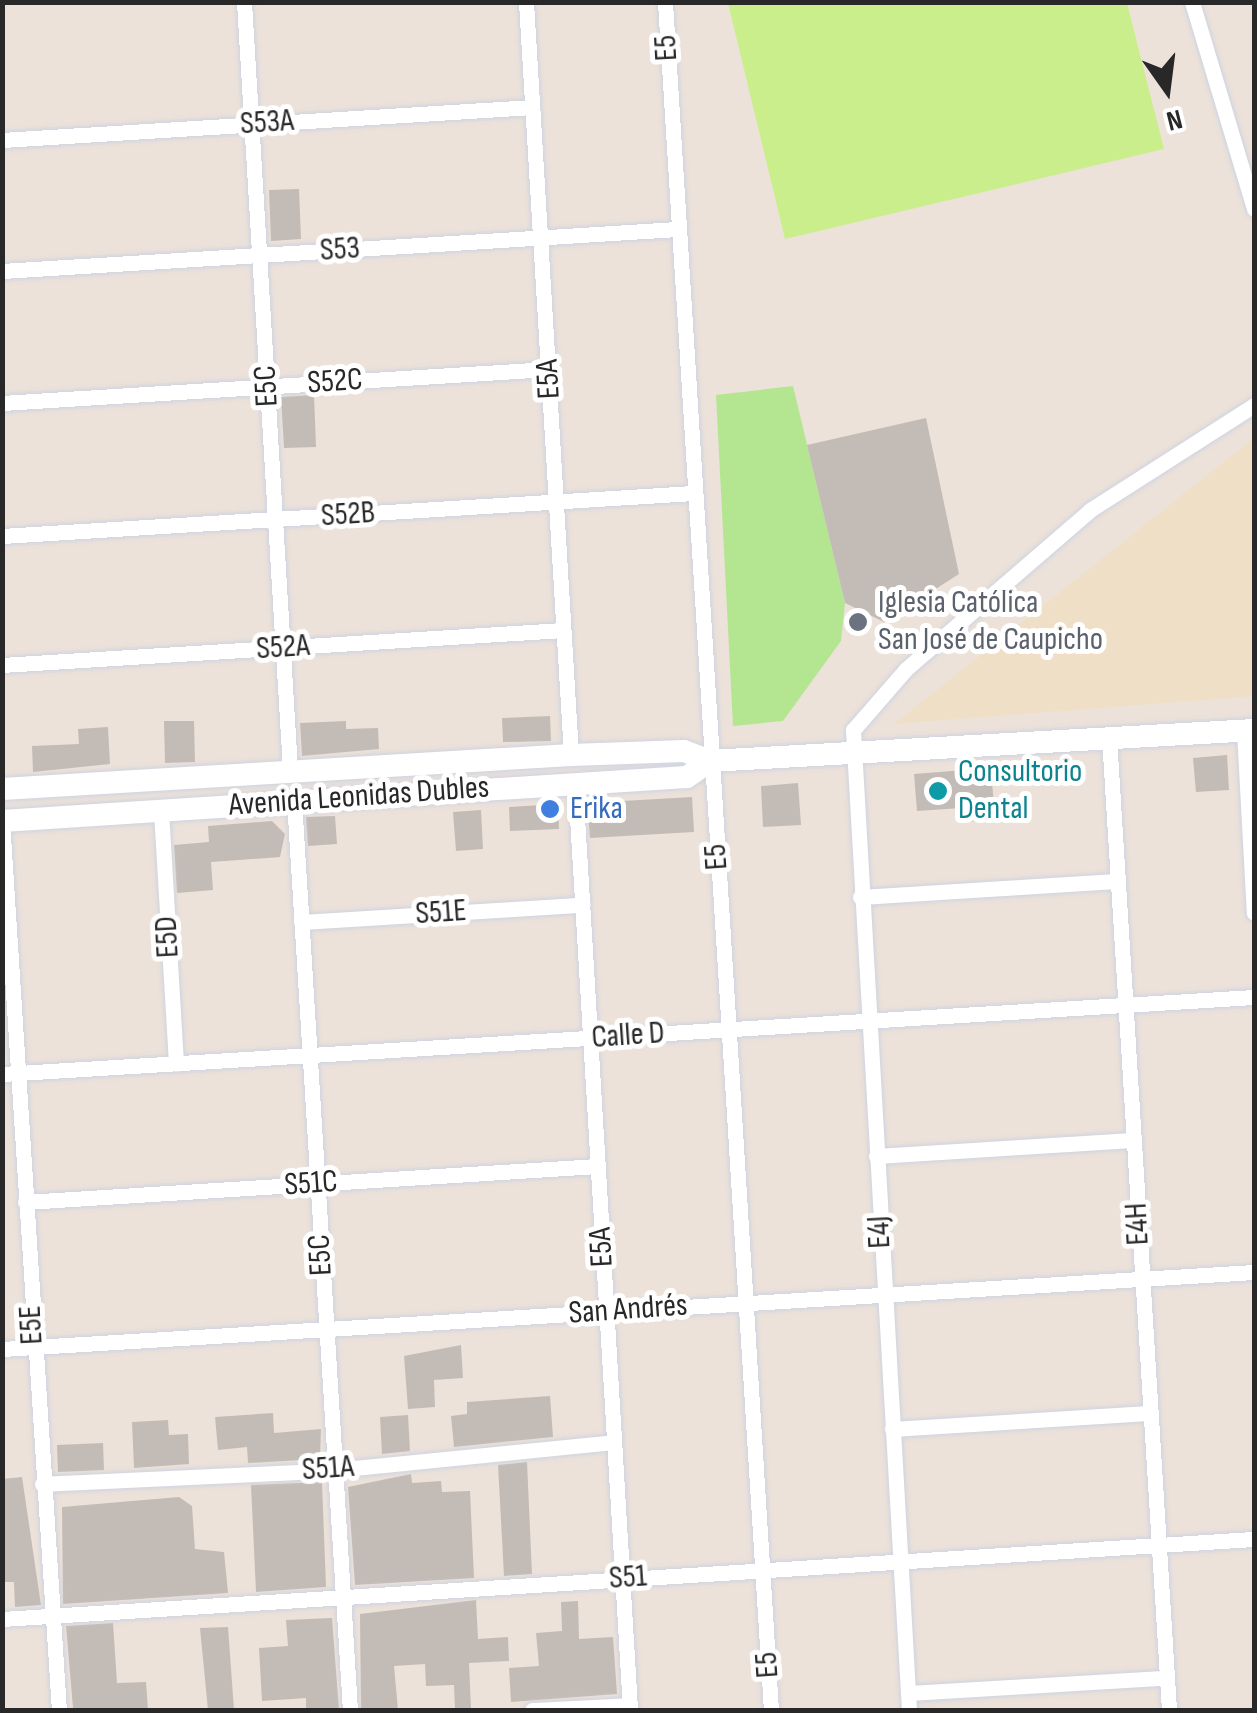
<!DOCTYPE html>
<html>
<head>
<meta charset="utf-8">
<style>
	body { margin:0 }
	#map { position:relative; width:1257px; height:1713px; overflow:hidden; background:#ece2d9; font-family:"Sofia Sans Condensed",sans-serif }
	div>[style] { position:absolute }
	.education>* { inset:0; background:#efdfc7 }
	.green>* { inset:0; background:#b4e692 }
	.pitch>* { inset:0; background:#cbee8d }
	.building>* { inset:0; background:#c3bcb6 }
	.roads { filter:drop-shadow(0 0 2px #ced3e2) drop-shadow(0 0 2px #ced3e2) }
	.minor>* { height:15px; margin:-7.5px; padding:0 7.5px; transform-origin:7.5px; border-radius:7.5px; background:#fff }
	.secondary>* { height:22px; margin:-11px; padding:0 11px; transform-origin:11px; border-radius:11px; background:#fff }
	.dots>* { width:28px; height:28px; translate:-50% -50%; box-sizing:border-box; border:5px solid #fff; border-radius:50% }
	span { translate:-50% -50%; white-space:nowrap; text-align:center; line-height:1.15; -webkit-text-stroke:10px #fff; paint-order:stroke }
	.street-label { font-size:32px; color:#282828 }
	.worship-label { font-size:32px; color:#5b616d }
	.left { translate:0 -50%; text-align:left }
	.culture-label { font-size:32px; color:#0d838f }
	.shop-label { font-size:32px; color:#366cbe }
	.frame { position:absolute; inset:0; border:5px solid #282828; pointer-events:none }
	.north { position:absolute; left:1117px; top:40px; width:100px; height:100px; -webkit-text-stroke:8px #fff; paint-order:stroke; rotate:166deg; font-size:28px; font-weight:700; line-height:40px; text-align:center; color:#282828 }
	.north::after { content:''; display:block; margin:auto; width:35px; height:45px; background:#282828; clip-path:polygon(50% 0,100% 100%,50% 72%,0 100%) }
</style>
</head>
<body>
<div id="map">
	<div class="education">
		<div style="clip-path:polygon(1254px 438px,1254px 696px,894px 724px)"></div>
	</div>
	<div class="green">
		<div style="clip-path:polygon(793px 386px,845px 603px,841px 641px,783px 721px,733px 726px,716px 395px)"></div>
	</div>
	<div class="pitch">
		<div style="clip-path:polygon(728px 3px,1127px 3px,1164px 149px,785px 239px)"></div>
	</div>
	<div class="building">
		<div style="clip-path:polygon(299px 189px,301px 239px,271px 241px,269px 190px)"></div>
		<div style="clip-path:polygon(314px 395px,316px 447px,284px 448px,281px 397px)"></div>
		<div style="clip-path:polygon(926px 418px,959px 574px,884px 622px,845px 603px,807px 445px)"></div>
		<div style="clip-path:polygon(550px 716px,551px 741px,503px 742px,502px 718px)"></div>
		<div style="clip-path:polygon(164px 721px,194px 721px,195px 762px,165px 763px)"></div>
		<div style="clip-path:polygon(346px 721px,346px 729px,378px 728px,379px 749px,302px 756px,300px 723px)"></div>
		<div style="clip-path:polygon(108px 727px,110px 764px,33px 772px,32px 746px,79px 744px,78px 729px)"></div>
		<div style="clip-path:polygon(1227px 755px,1229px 790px,1196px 792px,1193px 758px)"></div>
		<div style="clip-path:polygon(991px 768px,995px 820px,962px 822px,961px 808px,917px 811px,914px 774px)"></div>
		<div style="clip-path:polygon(798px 783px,801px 825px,763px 827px,761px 786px)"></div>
		<div style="clip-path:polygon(692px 797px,694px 832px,590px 838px,587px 803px)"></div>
		<div style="clip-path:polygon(558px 804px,559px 829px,510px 831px,509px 807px)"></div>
		<div style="clip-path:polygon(481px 810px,483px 849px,456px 851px,453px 812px)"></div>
		<div style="clip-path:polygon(335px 816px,337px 844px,308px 846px,306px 817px)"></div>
		<div style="clip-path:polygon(272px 821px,285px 834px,280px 857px,211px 862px,213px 890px,177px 893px,174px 845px,209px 842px,208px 826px)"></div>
		<div style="clip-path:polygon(461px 1345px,463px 1378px,434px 1380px,435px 1407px,408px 1409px,404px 1356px)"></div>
		<div style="clip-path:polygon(550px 1396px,553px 1437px,454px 1447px,451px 1416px,467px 1414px,467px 1402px)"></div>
		<div style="clip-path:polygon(273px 1413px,274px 1433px,321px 1429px,320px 1459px,248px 1463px,247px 1447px,218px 1450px,215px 1417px)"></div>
		<div style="clip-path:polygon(408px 1415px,410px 1451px,382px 1454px,380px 1417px)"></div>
		<div style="clip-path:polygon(168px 1420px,169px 1435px,188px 1434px,189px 1464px,134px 1468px,132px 1422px)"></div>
		<div style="clip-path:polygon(103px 1443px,104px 1470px,58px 1472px,57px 1445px)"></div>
		<div style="clip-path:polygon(527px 1462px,532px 1574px,504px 1576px,498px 1465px)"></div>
		<div style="clip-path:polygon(411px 1474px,412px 1483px,441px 1481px,442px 1492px,470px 1491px,474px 1578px,355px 1585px,348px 1487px)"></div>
		<div style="clip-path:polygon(22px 1477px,41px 1605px,15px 1607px,14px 1582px,2px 1582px,3px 1479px)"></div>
		<div style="clip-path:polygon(322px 1482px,326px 1587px,256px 1592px,251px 1485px)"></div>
		<div style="clip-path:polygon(179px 1497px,192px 1506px,195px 1549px,224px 1552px,228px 1593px,63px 1604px,62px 1507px)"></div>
		<div style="clip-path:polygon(476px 1600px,478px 1639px,508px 1637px,509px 1661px,469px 1663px,471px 1708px,455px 1709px,454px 1685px,426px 1686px,425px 1664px,394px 1666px,398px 1710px,361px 1710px,360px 1614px)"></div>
		<div style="clip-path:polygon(578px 1601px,579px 1639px,613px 1637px,617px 1694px,511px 1702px,509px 1668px,539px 1666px,536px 1633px,562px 1631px,561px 1602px)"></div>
		<div style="clip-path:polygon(332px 1618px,339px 1710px,306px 1710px,306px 1698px,262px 1701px,259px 1648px,288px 1646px,286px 1620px)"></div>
		<div style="clip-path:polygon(113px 1623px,117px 1683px,146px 1682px,148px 1710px,73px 1708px,66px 1626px)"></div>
		<div style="clip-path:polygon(228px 1627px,234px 1710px,208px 1710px,200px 1628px)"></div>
	</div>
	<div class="roads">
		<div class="minor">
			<div style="left:244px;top:2px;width:768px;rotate:86.57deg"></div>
			<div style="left:526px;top:2px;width:754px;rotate:86.58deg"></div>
			<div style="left:665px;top:2px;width:1711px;rotate:86.45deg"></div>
			<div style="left:1192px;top:2px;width:216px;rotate:73.3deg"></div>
			<div style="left:2px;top:140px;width:531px;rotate:-3.56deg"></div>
			<div style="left:2px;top:271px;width:677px;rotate:-3.56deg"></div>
			<div style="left:2px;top:403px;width:547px;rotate:-3.56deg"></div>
			<div style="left:2px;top:536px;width:693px;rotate:-3.56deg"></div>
			<div style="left:2px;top:665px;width:562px;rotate:-3.57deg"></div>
			<div style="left:1244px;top:731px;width:182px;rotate:86.9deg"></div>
			<div style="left:1109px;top:737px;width:975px;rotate:86.47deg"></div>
			<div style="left:575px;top:783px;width:929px;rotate:86.6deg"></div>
			<div style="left:294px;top:800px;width:912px;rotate:86.48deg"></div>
			<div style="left:161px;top:811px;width:253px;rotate:86.6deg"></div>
			<div style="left:2px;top:820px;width:892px;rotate:86.34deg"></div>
			<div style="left:860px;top:897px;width:257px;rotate:-3.6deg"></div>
			<div style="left:301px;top:922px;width:282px;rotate:-3.5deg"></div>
			<div style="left:2px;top:1074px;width:1254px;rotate:-3.52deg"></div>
			<div style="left:876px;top:1156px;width:257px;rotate:-3.6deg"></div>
			<div style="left:25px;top:1202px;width:573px;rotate:-3.6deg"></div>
			<div style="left:2px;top:1349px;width:1254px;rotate:-3.52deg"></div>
			<div style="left:892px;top:1429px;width:257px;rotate:-3.6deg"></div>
			<div style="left:42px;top:1484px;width:292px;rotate:-2.7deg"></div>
			<div style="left:334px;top:1470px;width:281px;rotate:-5.7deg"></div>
			<div style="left:2px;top:1619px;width:1255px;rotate:-3.66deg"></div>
			<div style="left:908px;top:1693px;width:256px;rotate:-3.4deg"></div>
			<div style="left:532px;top:1710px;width:98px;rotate:-2.9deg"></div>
			<div style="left:909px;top:1710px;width:982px;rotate:-93.27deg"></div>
			<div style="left:853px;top:730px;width:81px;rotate:-49deg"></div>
			<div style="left:906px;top:669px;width:243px;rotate:-40.8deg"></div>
			<div style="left:1090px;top:510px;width:195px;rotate:-32.6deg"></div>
		</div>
		<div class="secondary">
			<div style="left:2px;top:789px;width:570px;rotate:-3.42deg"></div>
			<div style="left:571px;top:755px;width:113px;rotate:-2deg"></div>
			<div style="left:684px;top:751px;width:28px;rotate:21deg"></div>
			<div style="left:710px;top:761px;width:545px;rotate:-3.26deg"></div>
			<div style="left:2px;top:821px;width:686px;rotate:-3.68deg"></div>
			<div style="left:687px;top:777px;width:28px;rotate:-35deg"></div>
		</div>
	</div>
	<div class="dots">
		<div style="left:858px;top:622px;background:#6b7280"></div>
		<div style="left:938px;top:791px;background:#0f9aa8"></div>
		<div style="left:550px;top:809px;background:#3f7fe0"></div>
	</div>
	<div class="street-label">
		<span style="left:667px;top:48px;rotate:-93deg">E5</span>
		<span style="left:267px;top:123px;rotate:-4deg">S53A</span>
		<span style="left:340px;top:250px;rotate:-4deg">S53</span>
		<span style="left:549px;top:379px;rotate:-93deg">E5A</span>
		<span style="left:335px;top:382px;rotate:-4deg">S52C</span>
		<span style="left:267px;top:386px;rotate:-93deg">E5C</span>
		<span style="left:348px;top:515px;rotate:-4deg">S52B</span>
		<span style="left:283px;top:648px;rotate:-4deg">S52A</span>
		<span style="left:359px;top:797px;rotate:-4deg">Avenida Leonidas Dubles</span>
		<span style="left:717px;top:857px;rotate:-94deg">E5</span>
		<span style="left:441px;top:913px;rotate:-4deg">S51E</span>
		<span style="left:168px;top:937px;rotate:-93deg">E5D</span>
		<span style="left:628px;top:1036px;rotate:-4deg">Calle D</span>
		<span style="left:311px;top:1184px;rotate:-4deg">S51C</span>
		<span style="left:1138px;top:1224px;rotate:-93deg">E4H</span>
		<span style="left:880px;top:1232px;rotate:-93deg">E4J</span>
		<span style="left:602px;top:1247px;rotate:-93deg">E5A</span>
		<span style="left:321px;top:1255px;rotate:-93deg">E5C</span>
		<span style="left:628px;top:1310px;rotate:-4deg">San Andrés</span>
		<span style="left:32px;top:1325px;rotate:-93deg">E5E</span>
		<span style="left:328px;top:1469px;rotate:-4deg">S51A</span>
		<span style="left:628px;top:1578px;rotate:-4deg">S51</span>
		<span style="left:768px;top:1665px;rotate:-94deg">E5</span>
	</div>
	<div class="worship-label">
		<span class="left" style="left:878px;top:622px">Iglesia Católica<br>San José de Caupicho</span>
	</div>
	<div class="culture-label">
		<span class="left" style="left:958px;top:791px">Consultorio<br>Dental</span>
	</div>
	<div class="shop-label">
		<span class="left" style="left:570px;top:809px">Erika</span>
	</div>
	<div class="frame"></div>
	<div class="north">N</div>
</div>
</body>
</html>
